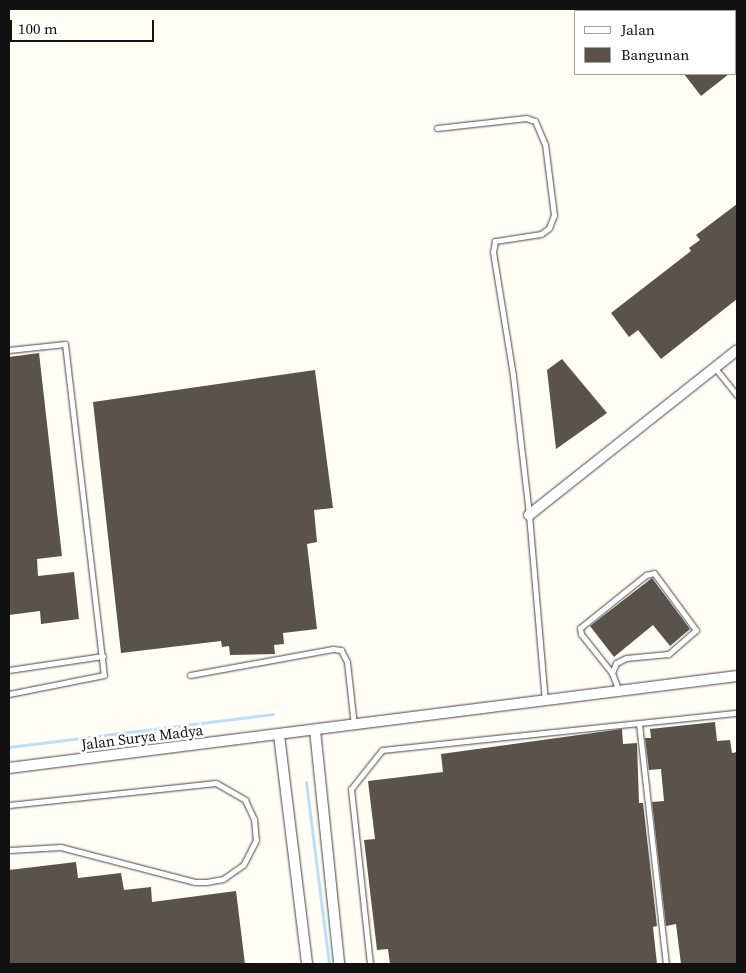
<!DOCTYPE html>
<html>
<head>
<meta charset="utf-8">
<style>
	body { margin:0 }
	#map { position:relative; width:746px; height:973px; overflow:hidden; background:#fffdf5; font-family:"Source Serif 4",serif }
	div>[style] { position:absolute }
	.stream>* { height:3px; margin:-1.5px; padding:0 1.5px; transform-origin:1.5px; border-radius:1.5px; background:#b9e0f7 }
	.building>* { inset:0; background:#5a524d }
	.roads { filter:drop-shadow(0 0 1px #444) drop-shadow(0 0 1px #444) }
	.lane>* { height:5px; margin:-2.5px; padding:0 2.5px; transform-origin:2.5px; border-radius:2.5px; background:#fff }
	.street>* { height:10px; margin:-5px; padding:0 5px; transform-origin:5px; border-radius:5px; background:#fff }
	span { translate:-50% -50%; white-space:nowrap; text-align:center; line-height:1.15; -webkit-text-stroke:5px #fff; paint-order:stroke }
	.street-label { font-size:15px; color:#111 }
	.frame { position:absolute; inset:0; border:10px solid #111; pointer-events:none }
	.legend { position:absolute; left:574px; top:10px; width:162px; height:65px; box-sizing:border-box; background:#fff; border:1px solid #a0a0a0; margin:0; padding:6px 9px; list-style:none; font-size:15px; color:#111 }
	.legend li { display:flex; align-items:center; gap:10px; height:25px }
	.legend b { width:25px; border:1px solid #a0a0a0 }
	.scale { position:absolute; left:10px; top:20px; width:144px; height:22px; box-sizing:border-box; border:2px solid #111; border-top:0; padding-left:6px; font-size:15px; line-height:18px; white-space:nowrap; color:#111; -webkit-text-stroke:4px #fff; paint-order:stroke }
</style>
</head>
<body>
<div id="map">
	<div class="stream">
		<div style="left:9px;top:747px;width:266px;rotate:-7.1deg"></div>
		<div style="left:306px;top:782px;width:183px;rotate:82.8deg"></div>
	</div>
	<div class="building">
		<div style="clip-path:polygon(684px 74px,729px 74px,701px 96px)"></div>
		<div style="clip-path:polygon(737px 204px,737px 299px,661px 359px,638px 330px,629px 337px,611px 313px,691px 251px,689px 248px,700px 240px,696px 235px)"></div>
		<div style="clip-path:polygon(39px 353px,62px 556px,37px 559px,38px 576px,74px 572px,79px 619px,41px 624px,40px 611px,9px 615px,9px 357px)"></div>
		<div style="clip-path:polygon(562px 359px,607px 413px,556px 449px,547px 370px)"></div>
		<div style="clip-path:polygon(315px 370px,333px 508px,314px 510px,317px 542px,307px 544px,317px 629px,283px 633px,284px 644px,274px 645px,275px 654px,230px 655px,229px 646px,222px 647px,221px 641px,121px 653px,93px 402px)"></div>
		<div style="clip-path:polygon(652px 578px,690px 629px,670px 646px,653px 625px,614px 657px,590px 626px)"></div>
		<div style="clip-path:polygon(715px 722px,717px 741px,730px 740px,732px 753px,737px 752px,737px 964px,681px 964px,676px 924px,666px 926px,652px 802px,664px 801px,661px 769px,649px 770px,645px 738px,651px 738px,650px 729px)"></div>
		<div style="clip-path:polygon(622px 729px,623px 744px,637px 743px,639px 803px,643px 803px,657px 926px,653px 927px,657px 964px,390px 964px,388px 949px,377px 950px,364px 840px,375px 839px,368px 781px,443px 772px,441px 754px)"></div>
		<div style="clip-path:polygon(76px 862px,78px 878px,121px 873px,124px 890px,151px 887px,152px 902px,236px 891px,245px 964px,9px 964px,9px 870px)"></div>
	</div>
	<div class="roads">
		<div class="lane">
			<div style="left:696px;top:9px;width:3px;rotate:45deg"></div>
			<div style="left:437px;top:128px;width:90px;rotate:-6.4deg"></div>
			<div style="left:526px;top:118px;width:9px;rotate:18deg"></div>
			<div style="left:535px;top:121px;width:25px;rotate:67deg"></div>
			<div style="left:545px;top:144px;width:72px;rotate:82.8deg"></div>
			<div style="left:554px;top:215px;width:14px;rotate:111deg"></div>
			<div style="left:549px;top:228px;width:10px;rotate:143deg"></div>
			<div style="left:541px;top:234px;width:47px;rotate:171.3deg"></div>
			<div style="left:495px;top:241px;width:11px;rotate:100deg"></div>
			<div style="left:493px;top:252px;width:126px;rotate:80.8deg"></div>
			<div style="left:513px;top:376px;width:140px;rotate:83.4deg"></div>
			<div style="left:529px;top:515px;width:187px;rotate:85.1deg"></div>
			<div style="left:9px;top:350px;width:56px;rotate:-6.1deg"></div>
			<div style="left:65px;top:344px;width:333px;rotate:83.3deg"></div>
			<div style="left:104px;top:675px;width:97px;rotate:168.7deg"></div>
			<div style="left:715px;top:368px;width:35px;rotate:51deg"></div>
			<div style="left:9px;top:670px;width:95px;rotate:-8.5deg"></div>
			<div style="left:612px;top:673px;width:50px;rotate:-128.5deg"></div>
			<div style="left:581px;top:634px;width:6px;rotate:-99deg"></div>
			<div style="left:580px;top:628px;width:85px;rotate:-38.8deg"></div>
			<div style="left:646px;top:575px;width:8px;rotate:-14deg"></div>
			<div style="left:654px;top:573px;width:71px;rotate:53.6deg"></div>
			<div style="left:696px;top:630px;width:37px;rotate:139deg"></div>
			<div style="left:668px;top:654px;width:42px;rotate:174.6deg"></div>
			<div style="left:626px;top:658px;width:11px;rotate:153deg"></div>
			<div style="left:616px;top:663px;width:11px;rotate:112deg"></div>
			<div style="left:612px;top:673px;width:19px;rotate:69deg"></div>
			<div style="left:190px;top:675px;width:145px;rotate:-10.3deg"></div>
			<div style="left:333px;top:649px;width:8px;rotate:7deg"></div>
			<div style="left:341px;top:650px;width:13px;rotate:63deg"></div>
			<div style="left:347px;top:662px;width:63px;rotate:83.7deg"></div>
			<div style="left:639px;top:724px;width:242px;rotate:83.6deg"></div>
			<div style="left:9px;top:805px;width:208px;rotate:-6.1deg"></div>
			<div style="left:216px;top:783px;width:34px;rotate:30deg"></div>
			<div style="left:245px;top:800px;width:21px;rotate:65deg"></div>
			<div style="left:254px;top:819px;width:21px;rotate:85deg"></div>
			<div style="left:256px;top:840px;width:28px;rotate:117deg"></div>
			<div style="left:243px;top:865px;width:24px;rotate:145deg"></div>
			<div style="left:223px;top:879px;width:17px;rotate:170deg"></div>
			<div style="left:206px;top:882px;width:11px;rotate:180deg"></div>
			<div style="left:195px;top:882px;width:138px;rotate:-165.4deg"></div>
			<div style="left:61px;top:847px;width:52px;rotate:176.7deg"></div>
			<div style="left:370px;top:964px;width:176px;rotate:-96.2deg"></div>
			<div style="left:351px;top:789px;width:50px;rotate:-51.5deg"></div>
			<div style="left:382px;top:750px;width:357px;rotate:-6deg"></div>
		</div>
		<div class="street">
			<div style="left:529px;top:515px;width:265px;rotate:-38.4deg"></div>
			<div style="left:315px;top:730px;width:235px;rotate:84.1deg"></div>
			<div style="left:279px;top:735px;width:231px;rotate:83deg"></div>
			<div style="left:9px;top:768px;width:734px;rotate:-7.2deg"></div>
		</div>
	</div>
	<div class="street-label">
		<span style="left:142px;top:737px;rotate:-7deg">Jalan Surya Madya</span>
	</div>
	<div class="frame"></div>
	<ul class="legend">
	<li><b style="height:6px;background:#fff"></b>Jalan</li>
	<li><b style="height:14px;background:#5a524d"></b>Bangunan</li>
	</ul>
	<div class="scale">100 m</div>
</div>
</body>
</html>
